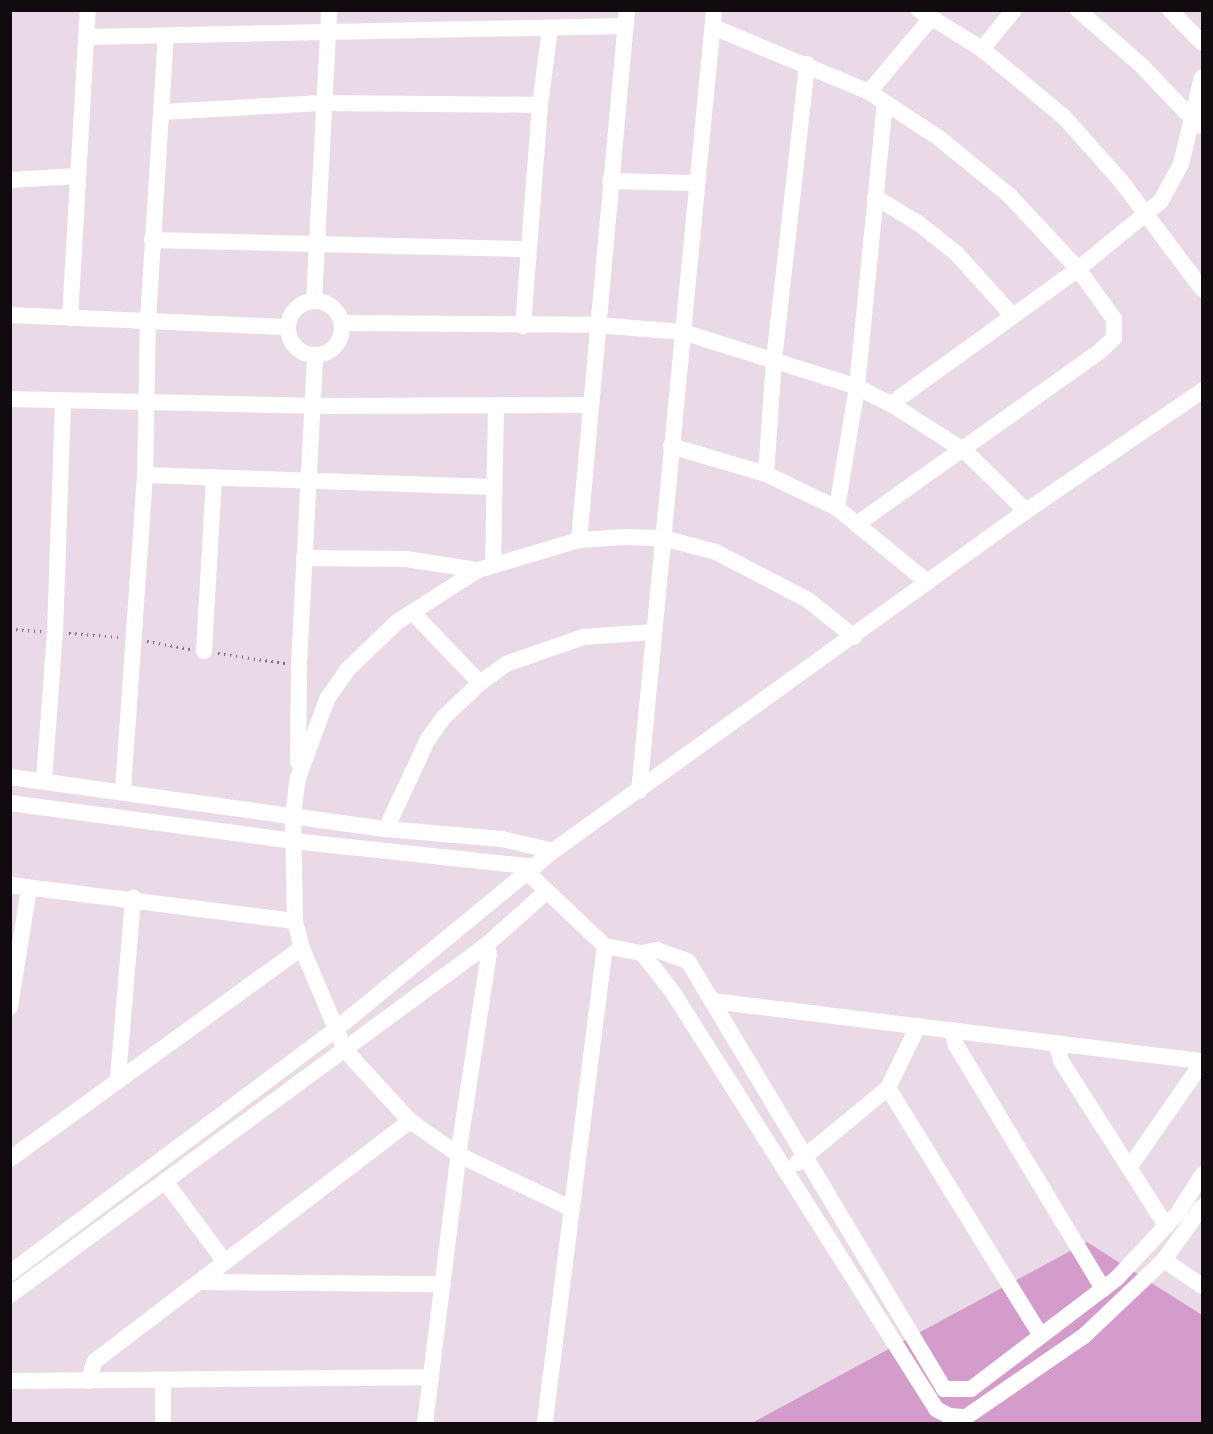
<!DOCTYPE html>
<html>
<head>
<meta charset="utf-8">
<style>
	body { margin:0 }
	#map { position:relative; width:1213px; height:1434px; overflow:hidden; background:#ead9e7; font-family:Helvetica,sans-serif }
	div>[style] { position:absolute }
	.green>* { inset:0; background:#d39ccb }
	.path>* { height:3px; margin-top:-1.5px; transform-origin:0; background:repeating-linear-gradient(90deg,#7b6f79 0 1.5px,transparent 0 6px) }
	.minor>* { height:16px; margin:-8px; padding:0 8px; transform-origin:8px; border-radius:8px; background:#fff }
	.minor>.ring { margin:-8px; padding:0; box-sizing:content-box; background:none; border:16px solid #fff; border-radius:50% }
	span { translate:-50% -50%; white-space:nowrap; text-align:center; line-height:1.15; -webkit-text-stroke:6px #ead9e7; paint-order:stroke }
	.frame { position:absolute; inset:0; border:12px solid #110b10; pointer-events:none }
</style>
</head>
<body>
<div id="map">
	<div class="green">
		<div style="clip-path:polygon(1087px 1242px,1202px 1315px,1202px 1423px,750px 1424px)"></div>
	</div>
	<div class="path">
		<div style="left:10px;top:629px;width:32px;rotate:4deg"></div>
		<div style="left:69px;top:633px;width:50px;rotate:4.6deg"></div>
		<div style="left:147px;top:641px;width:44px;rotate:10.5deg"></div>
		<div style="left:218px;top:653px;width:68px;rotate:8.5deg"></div>
	</div>
	<div class="minor">
		<div style="left:919px;top:10px;width:74px;rotate:31.8deg"></div>
		<div style="left:982px;top:49px;width:107px;rotate:39.7deg"></div>
		<div style="left:1064px;top:117px;width:86px;rotate:48.3deg"></div>
		<div style="left:1121px;top:181px;width:135px;rotate:53.1deg"></div>
		<div style="left:1078px;top:10px;width:84px;rotate:41.1deg"></div>
		<div style="left:1141px;top:65px;width:84px;rotate:46.4deg"></div>
		<div style="left:1170px;top:10px;width:46px;rotate:45.9deg"></div>
		<div style="left:713px;top:27px;width:169px;rotate:22.6deg"></div>
		<div style="left:869px;top:92px;width:84px;rotate:33.3deg"></div>
		<div style="left:939px;top:138px;width:92px;rotate:39.2deg"></div>
		<div style="left:1010px;top:196px;width:100px;rotate:47deg"></div>
		<div style="left:1078px;top:269px;width:62px;rotate:54.2deg"></div>
		<div style="left:1114px;top:319px;width:19px;rotate:90deg"></div>
		<div style="left:1114px;top:338px;width:21px;rotate:137deg"></div>
		<div style="left:1099px;top:352px;width:297px;rotate:144.6deg"></div>
		<div style="left:87px;top:37px;width:538px;rotate:-1.17deg"></div>
		<div style="left:982px;top:49px;width:50px;rotate:-50.6deg"></div>
		<div style="left:869px;top:92px;width:97px;rotate:-50deg"></div>
		<div style="left:161px;top:112px;width:162px;rotate:-3.2deg"></div>
		<div style="left:323px;top:103px;width:217px;rotate:0.5deg"></div>
		<div style="left:10px;top:180px;width:67px;rotate:-3.4deg"></div>
		<div style="left:610px;top:181px;width:87px;rotate:1.3deg"></div>
		<div style="left:875px;top:197px;width:50px;rotate:31.2deg"></div>
		<div style="left:918px;top:223px;width:48px;rotate:38.3deg"></div>
		<div style="left:956px;top:253px;width:85px;rotate:47.9deg"></div>
		<div style="left:152px;top:240px;width:375px;rotate:1.4deg"></div>
		<div class="ring" style="left:288px;top:301px;width:38px;height:38px"></div>
		<div style="left:314px;top:301px;width:291px;rotate:-87deg"></div>
		<div style="left:10px;top:315px;width:278px;rotate:2.5deg"></div>
		<div style="left:70px;top:318px;width:309px;rotate:-86.7deg"></div>
		<div style="left:342px;top:323px;width:255px;rotate:0.4deg"></div>
		<div style="left:597px;top:325px;width:86px;rotate:4.7deg"></div>
		<div style="left:683px;top:332px;width:182px;rotate:17.5deg"></div>
		<div style="left:857px;top:387px;width:38px;rotate:27deg"></div>
		<div style="left:891px;top:404px;width:88px;rotate:32.4deg"></div>
		<div style="left:965px;top:451px;width:86px;rotate:44.5deg"></div>
		<div style="left:523px;top:326px;width:222px;rotate:-85.6deg"></div>
		<div style="left:540px;top:105px;width:77px;rotate:-82.5deg"></div>
		<div style="left:10px;top:399px;width:303px;rotate:1.3deg"></div>
		<div style="left:313px;top:406px;width:277px;rotate:-0.2deg"></div>
		<div style="left:891px;top:404px;width:231px;rotate:-35.8deg"></div>
		<div style="left:1078px;top:269px;width:107px;rotate:-39.3deg"></div>
		<div style="left:1161px;top:201px;width:42px;rotate:-61.6deg"></div>
		<div style="left:1181px;top:164px;width:89px;rotate:-76.4deg"></div>
		<div style="left:671px;top:446px;width:99px;rotate:16.4deg"></div>
		<div style="left:766px;top:474px;width:79px;rotate:25.6deg"></div>
		<div style="left:837px;top:508px;width:117px;rotate:39.4deg"></div>
		<div style="left:766px;top:474px;width:114px;rotate:-86deg"></div>
		<div style="left:774px;top:360px;width:298px;rotate:-83.6deg"></div>
		<div style="left:145px;top:475px;width:347px;rotate:2deg"></div>
		<div style="left:837px;top:508px;width:123px;rotate:-80.6deg"></div>
		<div style="left:857px;top:387px;width:285px;rotate:-84.4deg"></div>
		<div style="left:579px;top:540px;width:532px;rotate:-84.83deg"></div>
		<div style="left:304px;top:558px;width:102px;rotate:0.6deg"></div>
		<div style="left:406px;top:559px;width:73px;rotate:8.7deg"></div>
		<div style="left:493px;top:565px;width:158px;rotate:-88.9deg"></div>
		<div style="left:412px;top:612px;width:98px;rotate:46.2deg"></div>
		<div style="left:204px;top:651px;width:172px;rotate:-86.7deg"></div>
		<div style="left:298px;top:762px;width:98px;rotate:-89.4deg"></div>
		<div style="left:299px;top:664px;width:308px;rotate:-87deg"></div>
		<div style="left:10px;top:777px;width:380px;rotate:7.9deg"></div>
		<div style="left:386px;top:829px;width:116px;rotate:4.9deg"></div>
		<div style="left:502px;top:839px;width:52px;rotate:13.2deg"></div>
		<div style="left:44px;top:781px;width:149px;rotate:-85.8deg"></div>
		<div style="left:55px;top:632px;width:232px;rotate:-88deg"></div>
		<div style="left:123px;top:790px;width:316px;rotate:-86deg"></div>
		<div style="left:145px;top:475px;width:155px;rotate:-88.9deg"></div>
		<div style="left:148px;top:320px;width:284px;rotate:-86.4deg"></div>
		<div style="left:639px;top:791px;width:785px;rotate:-84.51deg"></div>
		<div style="left:10px;top:803px;width:286px;rotate:7.6deg"></div>
		<div style="left:293px;top:841px;width:243px;rotate:6.1deg"></div>
		<div style="left:386px;top:829px;width:99px;rotate:-65deg"></div>
		<div style="left:428px;top:739px;width:26px;rotate:-54deg"></div>
		<div style="left:443px;top:718px;width:51px;rotate:-43.4deg"></div>
		<div style="left:480px;top:683px;width:32px;rotate:-36deg"></div>
		<div style="left:506px;top:664px;width:82px;rotate:-19.3deg"></div>
		<div style="left:583px;top:637px;width:71px;rotate:-4deg"></div>
		<div style="left:529px;top:874px;width:105px;rotate:43.5deg"></div>
		<div style="left:605px;top:946px;width:482px;rotate:97.2deg"></div>
		<div style="left:10px;top:885px;width:287px;rotate:7.2deg"></div>
		<div style="left:605px;top:946px;width:38px;rotate:11deg"></div>
		<div style="left:642px;top:953px;width:15px;rotate:-11deg"></div>
		<div style="left:657px;top:950px;width:33px;rotate:20deg"></div>
		<div style="left:688px;top:961px;width:499px;rotate:59.1deg"></div>
		<div style="left:944px;top:1389px;width:27px"></div>
		<div style="left:971px;top:1389px;width:183px;rotate:-37.2deg"></div>
		<div style="left:1117px;top:1278px;width:89px;rotate:-46.8deg"></div>
		<div style="left:1178px;top:1213px;width:45px;rotate:-57.7deg"></div>
		<div style="left:642px;top:953px;width:48px;rotate:51.7deg"></div>
		<div style="left:672px;top:991px;width:494px;rotate:57.7deg"></div>
		<div style="left:936px;top:1409px;width:16px;rotate:27deg"></div>
		<div style="left:950px;top:1416px;width:16px;rotate:4deg"></div>
		<div style="left:966px;top:1417px;width:143px;rotate:-34.5deg"></div>
		<div style="left:1084px;top:1336px;width:110px;rotate:-43.5deg"></div>
		<div style="left:1164px;top:1260px;width:65px;rotate:-54.4deg"></div>
		<div style="left:712px;top:1001px;width:494px;rotate:7deg"></div>
		<div style="left:10px;top:1007px;width:121px;rotate:-80.9deg"></div>
		<div style="left:952px;top:1030px;width:16px;rotate:75deg"></div>
		<div style="left:956px;top:1045px;width:285px;rotate:58.9deg"></div>
		<div style="left:1056px;top:1043px;width:19px;rotate:74deg"></div>
		<div style="left:1061px;top:1061px;width:196px;rotate:57.5deg"></div>
		<div style="left:118px;top:1078px;width:181px;rotate:-85.2deg"></div>
		<div style="left:888px;top:1088px;width:69px;rotate:-64.2deg"></div>
		<div style="left:410px;top:1121px;width:60px;rotate:34.8deg"></div>
		<div style="left:459px;top:1155px;width:125px;rotate:25.5deg"></div>
		<div style="left:10px;top:1159px;width:360px;rotate:-35.9deg"></div>
		<div style="left:797px;top:1163px;width:118px;rotate:-39.5deg"></div>
		<div style="left:888px;top:1088px;width:291px;rotate:58.3deg"></div>
		<div style="left:1129px;top:1168px;width:128px;rotate:-55.2deg"></div>
		<div style="left:165px;top:1181px;width:101px;rotate:53.5deg"></div>
		<div style="left:1164px;top:1260px;width:46px;rotate:34.4deg"></div>
		<div style="left:10px;top:1273px;width:406px;rotate:-36.8deg"></div>
		<div style="left:335px;top:1030px;width:282px;rotate:-39.4deg"></div>
		<div style="left:553px;top:851px;width:583px;rotate:-35.71deg"></div>
		<div style="left:1026px;top:511px;width:213px;rotate:-34.3deg"></div>
		<div style="left:199px;top:1282px;width:244px;rotate:0.5deg"></div>
		<div style="left:10px;top:1295px;width:588px;rotate:-36.29deg"></div>
		<div style="left:484px;top:947px;width:84px;rotate:-41.6deg"></div>
		<div style="left:10px;top:1381px;width:421px;rotate:-0.5deg"></div>
		<div style="left:88px;top:1381px;width:21px;rotate:-71deg"></div>
		<div style="left:95px;top:1361px;width:396px;rotate:-37.3deg"></div>
		<div style="left:410px;top:1121px;width:96px;rotate:-132.5deg"></div>
		<div style="left:345px;top:1050px;width:111px;rotate:-112.9deg"></div>
		<div style="left:302px;top:948px;width:28px;rotate:-105deg"></div>
		<div style="left:295px;top:921px;width:105px;rotate:-91.1deg"></div>
		<div style="left:293px;top:816px;width:38px;rotate:-83deg"></div>
		<div style="left:298px;top:778px;width:84px;rotate:-69.8deg"></div>
		<div style="left:327px;top:699px;width:35px;rotate:-55deg"></div>
		<div style="left:347px;top:670px;width:69px;rotate:-43.8deg"></div>
		<div style="left:397px;top:622px;width:96px;rotate:-32.7deg"></div>
		<div style="left:478px;top:570px;width:105px;rotate:-16.5deg"></div>
		<div style="left:579px;top:540px;width:47px;rotate:-3.7deg"></div>
		<div style="left:626px;top:537px;width:37px;rotate:2deg"></div>
		<div style="left:663px;top:538px;width:55px;rotate:14.8deg"></div>
		<div style="left:716px;top:552px;width:104px;rotate:27.6deg"></div>
		<div style="left:808px;top:600px;width:59px;rotate:38.8deg"></div>
		<div style="left:163px;top:1424px;width:44px;rotate:-90deg"></div>
		<div style="left:425px;top:1424px;width:290px;rotate:-82.9deg"></div>
		<div style="left:461px;top:1136px;width:185px;rotate:-81.3deg"></div>
		<div style="left:489px;top:953px;width:8px;rotate:-130deg"></div>
	</div>
	<div class="frame"></div>
</div>
</body>
</html>
